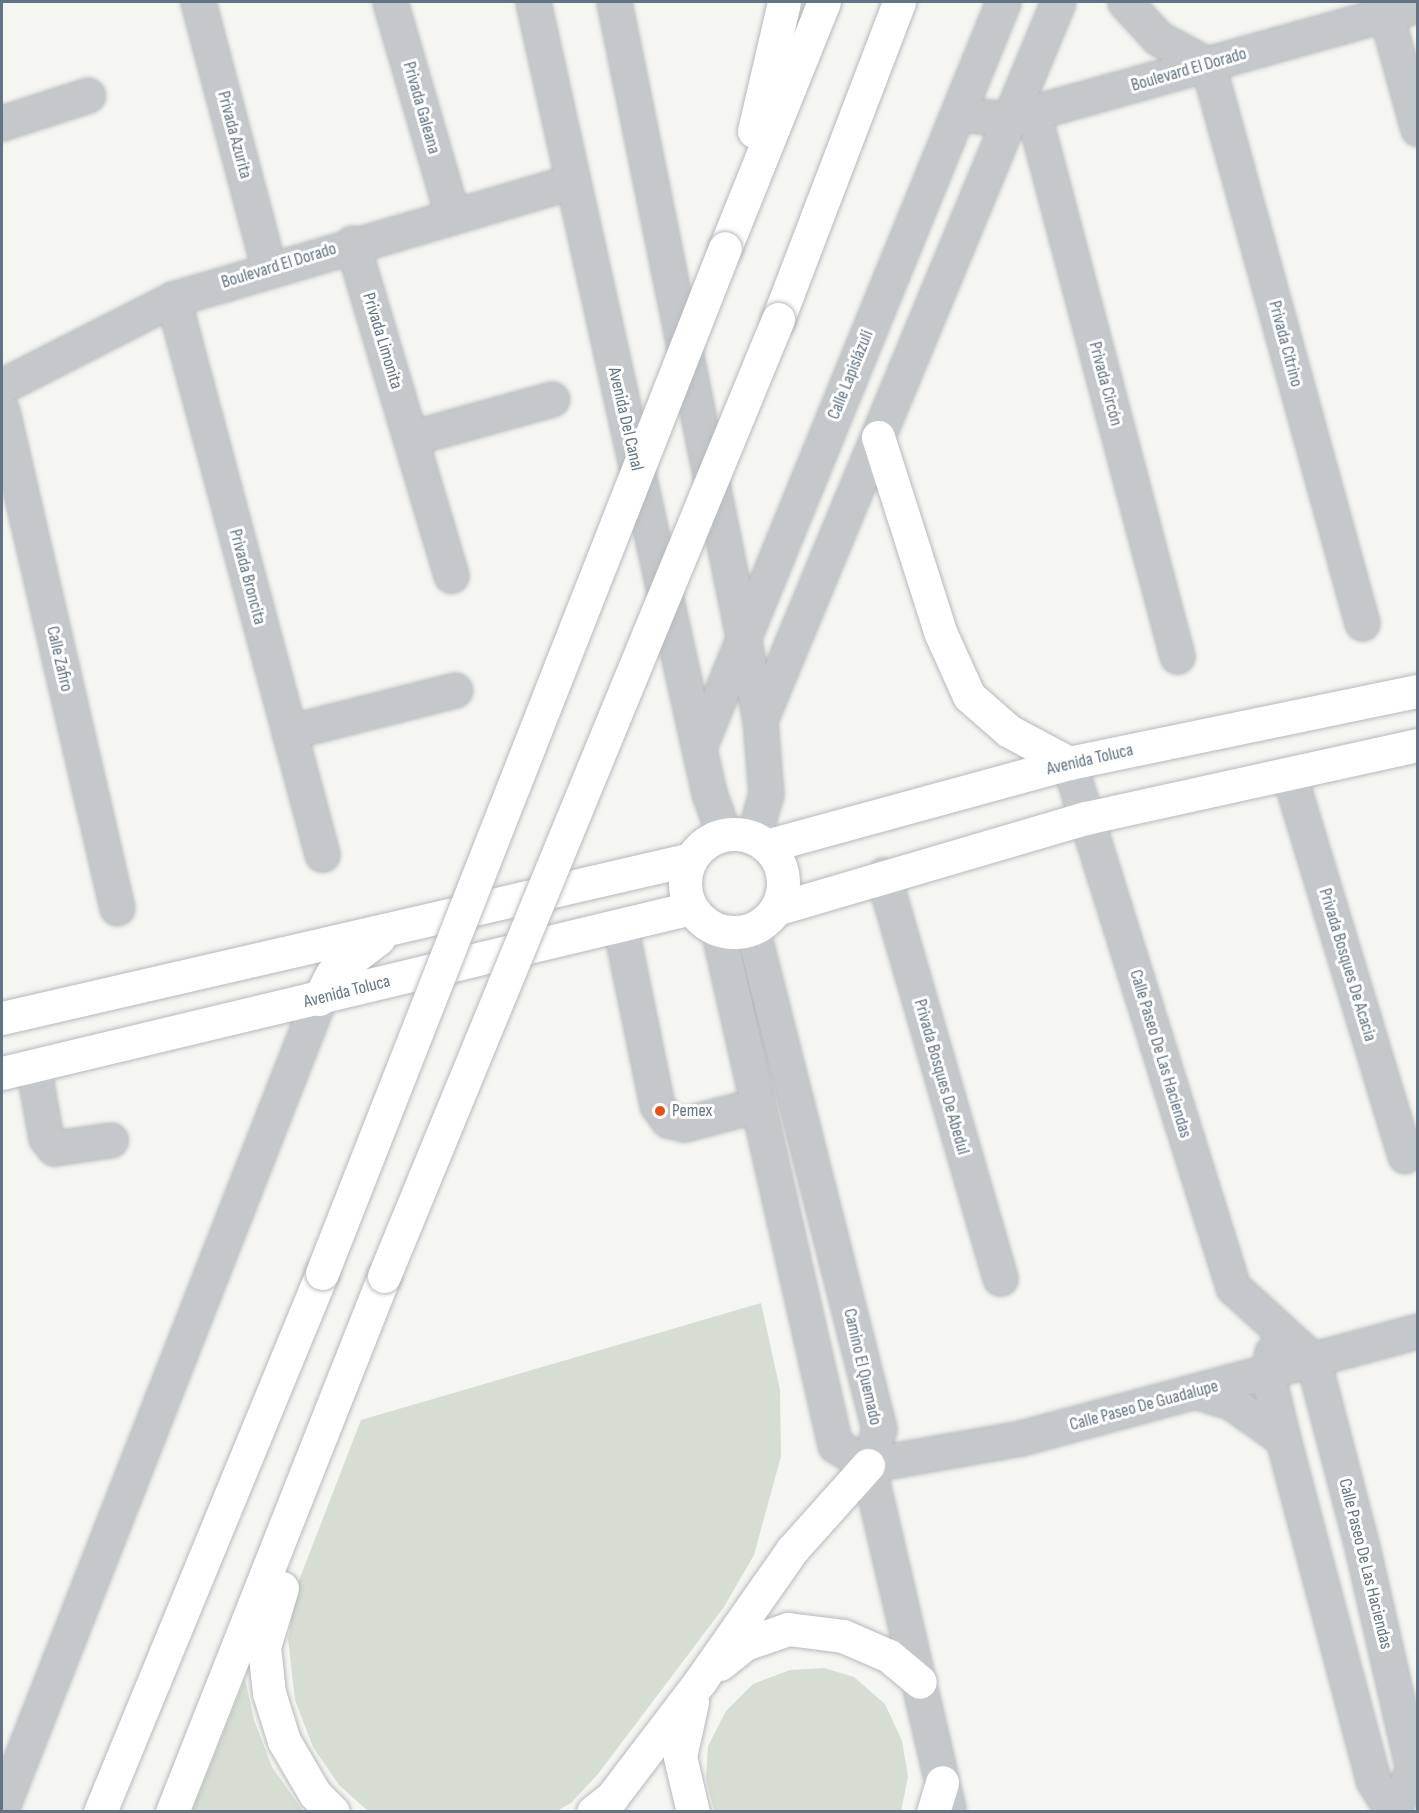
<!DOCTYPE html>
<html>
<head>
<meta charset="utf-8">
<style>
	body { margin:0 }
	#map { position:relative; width:1419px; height:1813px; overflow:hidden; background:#f5f5f1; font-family:"Sofia Sans Condensed",sans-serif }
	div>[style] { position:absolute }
	.green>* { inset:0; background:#d6ddd2 }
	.roads { filter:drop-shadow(0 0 2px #b5b9bd) drop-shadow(0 0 2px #b5b9bd) }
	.minor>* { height:33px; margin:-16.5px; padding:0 16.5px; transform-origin:16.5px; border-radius:16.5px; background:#c4c8cb }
	.major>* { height:33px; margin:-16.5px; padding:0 16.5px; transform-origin:16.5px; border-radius:16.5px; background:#fff }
	.major>.ring { margin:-16.5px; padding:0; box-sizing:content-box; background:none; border:33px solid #fff; border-radius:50% }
	.highway>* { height:33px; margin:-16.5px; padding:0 16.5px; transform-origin:16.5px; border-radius:16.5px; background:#fff }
	.bridges { filter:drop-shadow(0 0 2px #b6babd) drop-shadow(0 0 2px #b6babd) }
	.highway-bridge>* { height:33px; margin:-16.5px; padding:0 16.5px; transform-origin:16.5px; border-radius:16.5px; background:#fff }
	.dots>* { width:16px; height:16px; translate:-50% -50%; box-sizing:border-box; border:3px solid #fff; border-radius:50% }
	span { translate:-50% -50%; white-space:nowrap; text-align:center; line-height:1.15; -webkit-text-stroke:6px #fff; paint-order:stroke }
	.street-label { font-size:18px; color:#627484 }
	.poi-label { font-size:18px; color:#627484 }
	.left { translate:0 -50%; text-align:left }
	.frame { position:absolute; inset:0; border:3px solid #627484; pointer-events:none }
</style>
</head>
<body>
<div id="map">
	<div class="green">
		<div style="clip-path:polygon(761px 1303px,780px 1390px,781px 1456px,754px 1555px,724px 1607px,598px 1774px,571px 1803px,555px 1812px,368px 1811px,339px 1785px,313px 1747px,295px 1700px,288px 1639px,296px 1588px,361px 1420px)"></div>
		<div style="clip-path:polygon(824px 1668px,854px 1677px,885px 1704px,902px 1741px,908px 1777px,901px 1811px,714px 1811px,706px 1779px,708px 1746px,726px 1711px,753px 1684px,790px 1670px)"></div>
		<div style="clip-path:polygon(245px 1679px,254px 1720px,272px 1767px,303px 1811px,192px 1811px)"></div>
	</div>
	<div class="roads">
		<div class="minor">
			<div style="left:198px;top:2px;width:276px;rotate:75.1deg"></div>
			<div style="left:390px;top:2px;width:221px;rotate:73.7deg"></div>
			<div style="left:533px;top:2px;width:810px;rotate:77.46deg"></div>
			<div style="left:709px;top:793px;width:45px;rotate:70.3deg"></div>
			<div style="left:614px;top:2px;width:733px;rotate:78.51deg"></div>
			<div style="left:760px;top:720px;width:74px;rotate:85.4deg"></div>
			<div style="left:766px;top:794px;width:46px;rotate:106.5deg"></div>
			<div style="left:1125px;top:2px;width:49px;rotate:47.5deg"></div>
			<div style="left:1158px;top:38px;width:57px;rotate:28.4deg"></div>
			<div style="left:1208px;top:65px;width:579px;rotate:74.57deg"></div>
			<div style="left:1386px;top:14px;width:119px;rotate:74.5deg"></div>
			<div style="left:1033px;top:112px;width:563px;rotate:75.17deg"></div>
			<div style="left:958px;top:114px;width:52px;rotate:5.5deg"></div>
			<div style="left:1010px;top:119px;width:424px;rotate:-15.6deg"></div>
			<div style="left:2px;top:123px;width:90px;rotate:-18deg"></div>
			<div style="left:352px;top:243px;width:347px;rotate:73.4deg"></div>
			<div style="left:173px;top:299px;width:575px;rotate:74.97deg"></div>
			<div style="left:2px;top:386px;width:192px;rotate:-27deg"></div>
			<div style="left:173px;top:299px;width:415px;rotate:-16.4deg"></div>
			<div style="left:2px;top:411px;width:510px;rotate:76.97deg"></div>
			<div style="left:411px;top:438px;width:146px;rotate:-15.5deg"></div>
			<div style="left:760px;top:720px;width:777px;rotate:-67.46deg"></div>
			<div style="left:289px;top:732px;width:171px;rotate:-14.2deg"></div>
			<div style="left:699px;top:747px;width:805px;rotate:-67.8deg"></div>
			<div style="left:1069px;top:763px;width:549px;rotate:72.62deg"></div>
			<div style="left:1233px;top:1287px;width:108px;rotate:42.4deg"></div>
			<div style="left:1313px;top:1360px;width:193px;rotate:75.3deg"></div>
			<div style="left:1362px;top:1547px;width:229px;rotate:77.1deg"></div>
			<div style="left:1413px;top:1770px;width:46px;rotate:116deg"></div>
			<div style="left:1289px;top:774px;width:399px;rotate:73.1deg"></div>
			<div style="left:883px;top:875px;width:420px;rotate:73.8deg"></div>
			<div style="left:620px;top:925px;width:184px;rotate:78.4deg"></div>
			<div style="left:657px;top:1105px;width:19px;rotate:54deg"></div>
			<div style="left:668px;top:1120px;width:16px;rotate:14deg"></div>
			<div style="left:684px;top:1124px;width:75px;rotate:-14.6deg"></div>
			<div style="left:718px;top:929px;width:529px;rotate:77.22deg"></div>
			<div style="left:835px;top:1445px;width:39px;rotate:31deg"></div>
			<div style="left:752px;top:929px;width:516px;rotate:75.75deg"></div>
			<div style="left:879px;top:1429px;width:38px;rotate:107deg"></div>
			<div style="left:33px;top:1066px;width:73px;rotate:79.8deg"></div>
			<div style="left:46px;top:1138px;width:13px;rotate:51deg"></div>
			<div style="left:54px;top:1148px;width:57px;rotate:-8.1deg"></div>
			<div style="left:1272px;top:1352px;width:22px;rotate:103deg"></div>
			<div style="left:1267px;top:1373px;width:68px;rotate:76.4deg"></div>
			<div style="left:1283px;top:1439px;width:353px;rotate:75.2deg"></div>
			<div style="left:1373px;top:1780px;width:38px;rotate:58deg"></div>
			<div style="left:1198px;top:1392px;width:34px;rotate:17deg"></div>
			<div style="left:1231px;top:1402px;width:64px;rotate:35.4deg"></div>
			<div style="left:868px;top:1465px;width:155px;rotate:-10deg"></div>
			<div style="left:1021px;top:1438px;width:411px;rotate:-15.1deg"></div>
			<div style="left:868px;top:1465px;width:354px;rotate:76.9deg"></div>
			<div style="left:2px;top:1807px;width:868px;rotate:-68.58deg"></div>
		</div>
		<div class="major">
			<div style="left:878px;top:437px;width:207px;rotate:72.3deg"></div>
			<div style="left:941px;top:634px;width:68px;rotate:65.7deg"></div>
			<div style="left:969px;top:696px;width:53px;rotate:41.2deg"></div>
			<div style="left:1009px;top:731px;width:68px;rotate:28.1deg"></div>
			<div class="ring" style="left:685px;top:834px;width:65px;height:65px"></div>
			<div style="left:766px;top:846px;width:314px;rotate:-15.3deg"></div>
			<div style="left:1069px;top:763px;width:356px;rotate:-11.7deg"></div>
			<div style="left:776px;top:909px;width:323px;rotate:-16.4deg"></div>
			<div style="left:1086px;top:818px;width:340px;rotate:-12.4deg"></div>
			<div style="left:319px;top:999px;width:28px;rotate:-63deg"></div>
			<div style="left:332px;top:974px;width:59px;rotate:-37.5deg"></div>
			<div style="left:2px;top:1018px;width:707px;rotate:-12.99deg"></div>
			<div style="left:2px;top:1073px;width:708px;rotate:-13.47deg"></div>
		</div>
		<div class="highway">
			<div style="left:754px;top:131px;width:132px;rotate:-76.9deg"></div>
			<div style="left:725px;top:248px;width:265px;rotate:-68.1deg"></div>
			<div style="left:778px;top:319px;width:339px;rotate:-69.1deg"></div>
			<div style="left:282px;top:1588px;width:62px;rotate:107deg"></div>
			<div style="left:264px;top:1647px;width:46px;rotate:83.8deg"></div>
			<div style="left:269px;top:1693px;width:50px;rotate:72.6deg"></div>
			<div style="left:284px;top:1741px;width:61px;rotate:59.7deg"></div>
			<div style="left:315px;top:1794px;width:25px;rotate:45deg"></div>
			<div style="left:720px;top:1664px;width:32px;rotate:-39deg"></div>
			<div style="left:745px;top:1644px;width:46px;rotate:-19.2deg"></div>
			<div style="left:788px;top:1629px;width:55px;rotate:7.3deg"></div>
			<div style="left:843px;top:1636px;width:50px;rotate:23.5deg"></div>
			<div style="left:889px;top:1656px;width:40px;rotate:40deg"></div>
			<div style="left:692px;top:1702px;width:56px;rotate:102.3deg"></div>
			<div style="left:680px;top:1757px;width:57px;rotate:76.7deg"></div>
			<div style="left:100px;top:1812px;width:583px;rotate:-67.61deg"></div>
			<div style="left:172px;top:1812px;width:576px;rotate:-68.42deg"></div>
			<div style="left:593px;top:1812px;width:24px;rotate:-38deg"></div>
			<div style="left:612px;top:1797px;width:147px;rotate:-52.7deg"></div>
			<div style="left:701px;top:1680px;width:159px;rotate:-55deg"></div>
			<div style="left:792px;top:1550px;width:114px;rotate:-48.2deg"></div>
			<div style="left:933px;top:1812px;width:31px;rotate:-73deg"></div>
		</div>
	</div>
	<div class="bridges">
		<div class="highway-bridge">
			<div style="left:322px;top:1273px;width:1101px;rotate:-68.54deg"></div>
			<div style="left:384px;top:1276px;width:1035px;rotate:-67.62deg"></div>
		</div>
	</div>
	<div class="dots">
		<div style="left:660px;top:1111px;background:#ec4e1a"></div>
	</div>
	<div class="street-label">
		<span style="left:1189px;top:70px;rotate:-16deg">Boulevard El Dorado</span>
		<span style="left:421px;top:108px;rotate:74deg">Privada Galeana</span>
		<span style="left:234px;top:135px;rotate:75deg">Privada Azurita</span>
		<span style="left:279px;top:266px;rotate:-17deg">Boulevard El Dorado</span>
		<span style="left:382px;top:341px;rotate:73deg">Privada Limonita</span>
		<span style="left:1285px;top:344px;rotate:75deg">Privada Citrino</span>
		<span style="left:851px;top:375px;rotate:-68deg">Calle Lapislázuli</span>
		<span style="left:1105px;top:384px;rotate:75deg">Privada Circón</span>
		<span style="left:625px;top:419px;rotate:77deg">Avenida Del Canal</span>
		<span style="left:247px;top:577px;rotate:75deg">Privada Broncita</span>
		<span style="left:59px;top:659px;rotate:77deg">Calle Zafiro</span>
		<span style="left:1090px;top:760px;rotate:-13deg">Avenida Toluca</span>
		<span style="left:1347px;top:965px;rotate:73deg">Privada Bosques De Acacia</span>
		<span style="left:347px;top:992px;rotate:-14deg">Avenida Toluca</span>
		<span style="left:1160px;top:1054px;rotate:73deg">Calle Paseo De Las Haciendas</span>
		<span style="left:941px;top:1077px;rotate:74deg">Privada Bosques De Abedul</span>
		<span style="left:862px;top:1367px;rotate:77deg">Camino El Quemado</span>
		<span style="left:1144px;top:1406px;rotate:-15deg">Calle Paseo De Guadalupe</span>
		<span style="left:1365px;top:1564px;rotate:76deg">Calle Paseo De Las Haciendas</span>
	</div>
	<div class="poi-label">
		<span class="left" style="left:672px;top:1111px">Pemex</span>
	</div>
	<div class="frame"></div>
</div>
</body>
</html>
